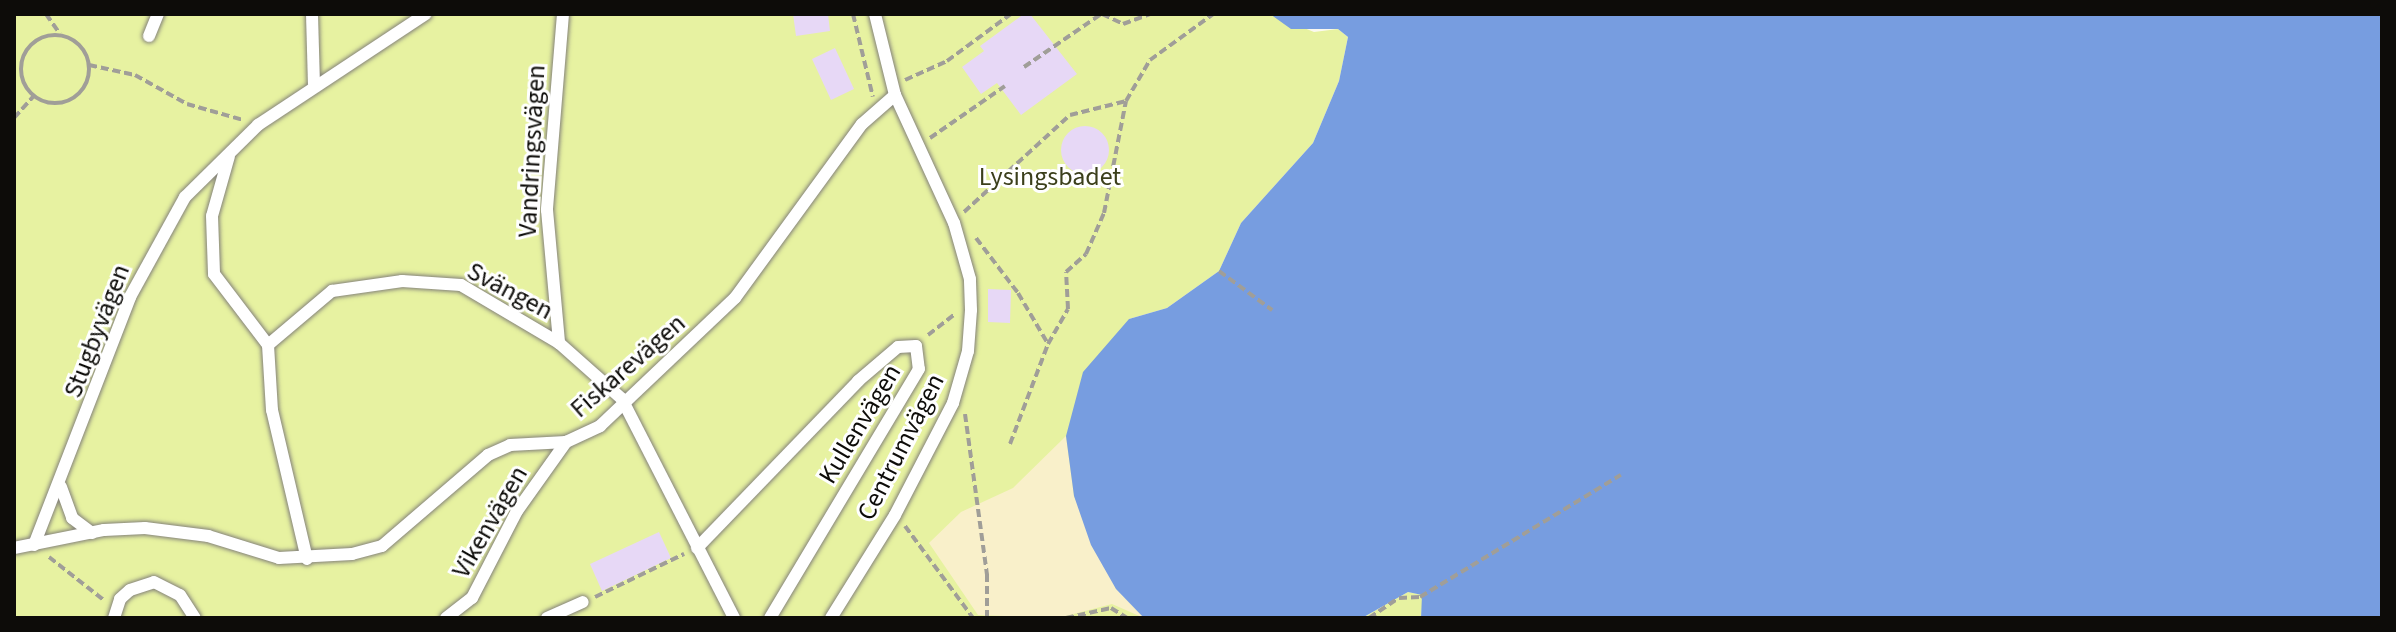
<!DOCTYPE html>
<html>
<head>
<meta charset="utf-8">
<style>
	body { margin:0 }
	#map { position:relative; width:2396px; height:632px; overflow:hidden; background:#fbf9f0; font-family:"Source Sans 3",sans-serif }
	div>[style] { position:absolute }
	.green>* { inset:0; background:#e7f2a1 }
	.sand>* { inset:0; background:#f9f0ca }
	.water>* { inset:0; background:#779de0 }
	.building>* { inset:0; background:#e7d8f6 }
	.round { border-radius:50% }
	.path>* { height:4px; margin-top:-2px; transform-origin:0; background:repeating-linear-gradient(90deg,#a09e98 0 8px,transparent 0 12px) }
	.path>.ring { margin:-2px; padding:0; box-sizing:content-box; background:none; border:4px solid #a09e98; border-radius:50% }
	.roads { filter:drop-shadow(0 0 2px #84827a) drop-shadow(0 0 2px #84827a) }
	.service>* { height:12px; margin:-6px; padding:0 6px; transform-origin:6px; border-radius:6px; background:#fff }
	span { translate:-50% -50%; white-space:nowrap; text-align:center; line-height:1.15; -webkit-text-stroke:6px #fff; paint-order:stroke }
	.street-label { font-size:26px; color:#0d0c09 }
	.park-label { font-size:26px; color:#3b3f1b }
	.frame { position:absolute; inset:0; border:16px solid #0d0c09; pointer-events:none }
</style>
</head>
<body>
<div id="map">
	<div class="green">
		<div style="clip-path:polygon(14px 14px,1270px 14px,1314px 32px,1338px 29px,1348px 37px,1339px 81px,1313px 143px,1241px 223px,1219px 271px,1167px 308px,1129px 319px,1116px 589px,1144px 618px,14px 618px)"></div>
		<div style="clip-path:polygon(1408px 592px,1423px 595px,1421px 618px,1362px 618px)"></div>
	</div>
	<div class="sand">
		<div style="clip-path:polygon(1066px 436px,1074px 496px,1116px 589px,1144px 618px,1112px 604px,1058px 618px,978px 615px,929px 543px,961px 512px,1013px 488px)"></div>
	</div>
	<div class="water">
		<div style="clip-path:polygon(1270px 14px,2382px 14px,2382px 618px,1421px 618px,1422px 595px,1408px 592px,1362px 618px,1144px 618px,1116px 589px,1091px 545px,1074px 496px,1066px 436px,1083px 372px,1129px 319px,1167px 308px,1219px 271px,1241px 223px,1313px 143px,1339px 81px,1348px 37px,1338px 29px,1291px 29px)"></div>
	</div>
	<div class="building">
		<div style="clip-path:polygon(793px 14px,828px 14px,830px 31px,796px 36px)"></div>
		<div style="clip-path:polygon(1024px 14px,1030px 14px,1077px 74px,1021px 115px,997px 83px,981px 94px,962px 67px,984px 51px,980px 46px)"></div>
		<div style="clip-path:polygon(835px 48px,854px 89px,831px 100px,812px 59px)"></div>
		<div class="round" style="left:1061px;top:126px;width:48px;height:48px"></div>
		<div style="clip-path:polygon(988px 289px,1011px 290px,1010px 323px,988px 322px)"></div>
		<div style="clip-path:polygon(659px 532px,671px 558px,602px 591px,590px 564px)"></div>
	</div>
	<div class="path">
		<div style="left:46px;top:14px;width:24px;rotate:55deg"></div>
		<div style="left:853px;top:14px;width:85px;rotate:76.5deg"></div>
		<div style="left:1102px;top:14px;width:23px;rotate:25deg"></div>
		<div style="left:1123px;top:24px;width:30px;rotate:-20deg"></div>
		<div class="ring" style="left:21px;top:35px;width:64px;height:64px"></div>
		<div style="left:89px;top:65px;width:47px;rotate:12.3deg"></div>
		<div style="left:135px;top:75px;width:60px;rotate:29.1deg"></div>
		<div style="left:187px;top:104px;width:58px;rotate:15.9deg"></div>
		<div style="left:1024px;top:67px;width:93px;rotate:-34.5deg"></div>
		<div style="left:905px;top:80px;width:46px;rotate:-24.3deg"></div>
		<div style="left:947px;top:61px;width:79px;rotate:-36.3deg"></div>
		<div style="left:14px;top:118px;width:30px;rotate:-48deg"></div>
		<div style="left:930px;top:138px;width:91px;rotate:-34.7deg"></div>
		<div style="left:964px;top:212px;width:144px;rotate:-42.5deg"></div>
		<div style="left:1070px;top:115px;width:58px;rotate:-14deg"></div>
		<div style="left:976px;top:238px;width:69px;rotate:52.6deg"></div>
		<div style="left:1018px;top:293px;width:59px;rotate:59.5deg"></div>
		<div style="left:1048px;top:344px;width:40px;rotate:-60.3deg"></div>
		<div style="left:1068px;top:309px;width:37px;rotate:-93deg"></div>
		<div style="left:1066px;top:272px;width:27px;rotate:-42deg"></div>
		<div style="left:1086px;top:254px;width:45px;rotate:-66.3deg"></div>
		<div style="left:1104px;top:213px;width:114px;rotate:-78.9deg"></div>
		<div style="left:1126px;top:101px;width:48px;rotate:-59.7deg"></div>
		<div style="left:1150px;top:60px;width:78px;rotate:-36.1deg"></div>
		<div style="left:1219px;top:271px;width:66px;rotate:36.3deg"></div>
		<div style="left:928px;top:335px;width:34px;rotate:-38deg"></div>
		<div style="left:965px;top:414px;width:162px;rotate:82.2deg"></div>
		<div style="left:987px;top:574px;width:44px;rotate:90deg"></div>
		<div style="left:1010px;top:444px;width:107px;rotate:-69.2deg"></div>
		<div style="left:905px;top:526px;width:114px;rotate:53.5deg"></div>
		<div style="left:49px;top:557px;width:71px;rotate:38.2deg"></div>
		<div style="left:595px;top:597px;width:99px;rotate:-25.8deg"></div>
		<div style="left:1066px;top:618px;width:46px;rotate:-12.5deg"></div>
		<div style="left:1111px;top:608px;width:19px;rotate:32deg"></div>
		<div style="left:1369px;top:618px;width:36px;rotate:-34deg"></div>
		<div style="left:1399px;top:598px;width:21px;rotate:-3deg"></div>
		<div style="left:1420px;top:597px;width:235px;rotate:-31.3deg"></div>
	</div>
	<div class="roads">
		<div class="service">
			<div style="left:312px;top:14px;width:70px;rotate:88.4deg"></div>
			<div style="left:563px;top:14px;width:197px;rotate:94.7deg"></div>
			<div style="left:547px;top:210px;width:134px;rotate:84.8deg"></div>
			<div style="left:559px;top:343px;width:84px;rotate:41.6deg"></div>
			<div style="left:622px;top:399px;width:246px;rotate:62.9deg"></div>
			<div style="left:149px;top:36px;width:24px;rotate:-68deg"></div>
			<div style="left:229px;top:156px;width:62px;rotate:105.8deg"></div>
			<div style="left:212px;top:216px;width:58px;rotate:88deg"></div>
			<div style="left:214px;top:274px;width:89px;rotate:52.7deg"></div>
			<div style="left:268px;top:345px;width:65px;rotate:86.5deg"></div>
			<div style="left:272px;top:410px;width:153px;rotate:76.8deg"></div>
			<div style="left:268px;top:345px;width:84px;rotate:-40.2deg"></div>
			<div style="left:332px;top:291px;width:71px;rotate:-8.1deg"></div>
			<div style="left:402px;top:281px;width:59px;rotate:3.9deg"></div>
			<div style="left:461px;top:285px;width:114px;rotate:30.6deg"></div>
			<div style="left:61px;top:487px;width:33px;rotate:70deg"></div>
			<div style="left:72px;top:518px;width:25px;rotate:37deg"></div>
			<div style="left:34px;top:545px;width:266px;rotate:-68.8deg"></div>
			<div style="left:130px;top:297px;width:114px;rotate:-61.2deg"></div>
			<div style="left:185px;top:197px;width:103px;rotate:-44.6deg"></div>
			<div style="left:258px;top:125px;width:201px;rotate:-33.5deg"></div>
			<div style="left:14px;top:548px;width:92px;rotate:-11.3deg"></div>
			<div style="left:104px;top:530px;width:41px;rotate:-2.8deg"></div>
			<div style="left:145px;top:528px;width:64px;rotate:7.2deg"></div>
			<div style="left:208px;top:536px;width:74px;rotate:17.2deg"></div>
			<div style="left:279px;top:558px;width:73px;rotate:-3.1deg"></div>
			<div style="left:352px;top:554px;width:31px;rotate:-15deg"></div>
			<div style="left:382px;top:546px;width:140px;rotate:-40.6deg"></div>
			<div style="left:488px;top:455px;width:24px;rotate:-24deg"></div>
			<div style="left:510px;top:445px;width:56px;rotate:-3.1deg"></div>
			<div style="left:566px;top:442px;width:38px;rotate:-25deg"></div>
			<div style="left:600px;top:426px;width:186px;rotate:-43.5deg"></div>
			<div style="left:735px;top:298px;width:215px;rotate:-53.9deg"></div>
			<div style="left:862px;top:124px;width:44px;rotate:-41.3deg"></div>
			<div style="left:697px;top:548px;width:232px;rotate:-46deg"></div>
			<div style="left:858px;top:381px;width:52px;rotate:-40.4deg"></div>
			<div style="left:898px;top:347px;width:18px;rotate:-3deg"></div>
			<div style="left:916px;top:346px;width:23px;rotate:83deg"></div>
			<div style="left:919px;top:369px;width:290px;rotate:120.9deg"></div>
			<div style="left:114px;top:618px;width:20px;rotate:-72deg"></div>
			<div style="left:120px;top:599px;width:13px;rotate:-42deg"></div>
			<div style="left:130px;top:590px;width:25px;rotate:-18deg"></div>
			<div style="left:154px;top:582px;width:29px;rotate:27deg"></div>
			<div style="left:180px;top:595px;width:27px;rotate:57deg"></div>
			<div style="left:446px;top:618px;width:33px;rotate:-38deg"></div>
			<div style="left:472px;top:598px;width:98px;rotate:-62.7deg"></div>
			<div style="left:517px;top:511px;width:85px;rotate:-54.6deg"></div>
			<div style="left:547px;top:618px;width:39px;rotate:-24deg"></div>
			<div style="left:831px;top:618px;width:121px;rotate:-58.1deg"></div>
			<div style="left:895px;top:515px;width:126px;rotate:-62.6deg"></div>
			<div style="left:953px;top:403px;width:54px;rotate:-73.9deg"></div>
			<div style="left:968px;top:351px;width:41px;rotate:-85.8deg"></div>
			<div style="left:971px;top:310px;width:31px;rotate:-92deg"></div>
			<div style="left:970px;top:279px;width:58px;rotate:-105.9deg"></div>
			<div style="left:954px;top:223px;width:141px;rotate:-114.7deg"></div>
			<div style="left:895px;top:95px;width:83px;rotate:-103.9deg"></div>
		</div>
	</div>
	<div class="street-label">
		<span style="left:532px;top:151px;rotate:-87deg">Vandringsvägen</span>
		<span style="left:510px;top:291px;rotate:28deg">Svängen</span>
		<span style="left:97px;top:331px;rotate:-69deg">Stugbyvägen</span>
		<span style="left:628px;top:366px;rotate:-41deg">Fiskarevägen</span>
		<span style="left:860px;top:424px;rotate:-59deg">Kullenvägen</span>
		<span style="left:901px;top:447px;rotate:-63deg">Centrumvägen</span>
		<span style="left:490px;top:522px;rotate:-60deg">Vikenvägen</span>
	</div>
	<div class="park-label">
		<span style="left:1050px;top:177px">Lysingsbadet</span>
	</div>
	<div class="frame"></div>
</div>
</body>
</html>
